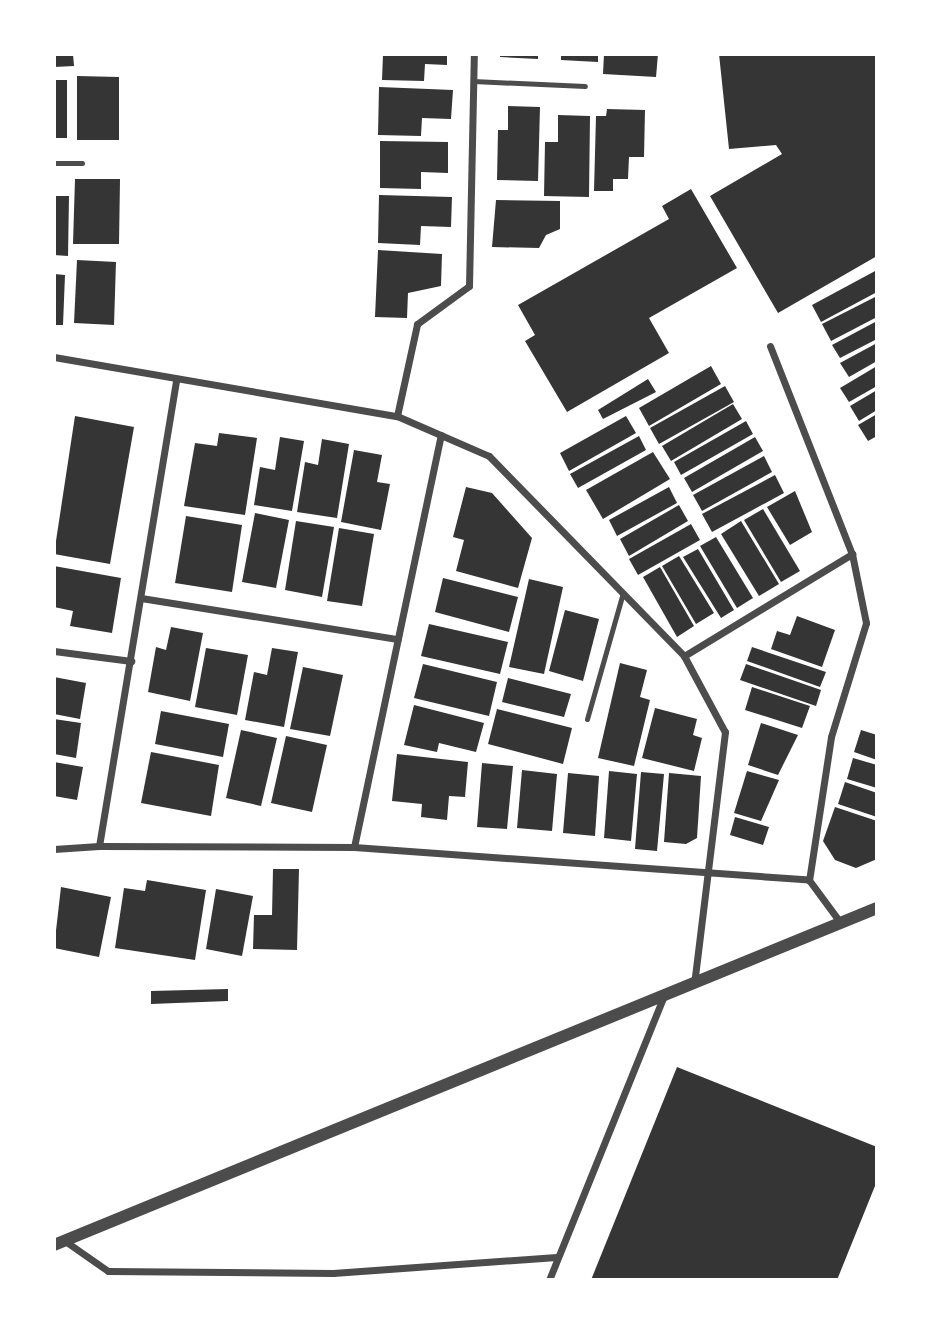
<!DOCTYPE html>
<html>
<head>
<meta charset="utf-8">
<style>
	body { margin:0 }
	#map { position:relative; width:931px; height:1334px; overflow:hidden; background:#fff; font-family:Mulish,sans-serif }
	div>[style] { position:absolute }
	.building>* { inset:0; background:#353535 }
	.service>* { height:5px; margin:-2.5px; padding:0 2.5px; transform-origin:2.5px; border-radius:2.5px; background:#4c4c4c }
	.minor>* { height:7px; margin:-3.5px; padding:0 3.5px; transform-origin:3.5px; border-radius:3.5px; background:#4c4c4c }
	.tertiary>* { height:12px; margin:-6px; padding:0 6px; transform-origin:6px; border-radius:6px; background:#4c4c4c }
	span { translate:-50% -50%; white-space:nowrap; text-align:center; line-height:1.15; -webkit-text-stroke:7px #fff; paint-order:stroke }
	.frame { position:absolute; inset:0; border:56px solid #fff; pointer-events:none }
</style>
</head>
<body>
<div id="map">
	<div class="building">
		<div style="clip-path:polygon(54px 54px,73px 54px,74px 66px,54px 67px)"></div>
		<div style="clip-path:polygon(383px 54px,447px 54px,447px 65px,425px 64px,424px 81px,382px 80px)"></div>
		<div style="clip-path:polygon(500px 54px,538px 54px,538px 59px,500px 57px)"></div>
		<div style="clip-path:polygon(561px 54px,598px 54px,598px 62px,561px 60px)"></div>
		<div style="clip-path:polygon(604px 54px,658px 54px,656px 77px,603px 74px)"></div>
		<div style="clip-path:polygon(719px 54px,877px 54px,877px 256px,778px 313px,710px 196px,782px 154px,776px 145px,729px 149px)"></div>
		<div style="clip-path:polygon(77px 76px,119px 77px,119px 140px,77px 140px)"></div>
		<div style="clip-path:polygon(54px 80px,67px 80px,67px 138px,54px 138px)"></div>
		<div style="clip-path:polygon(379px 87px,453px 90px,451px 119px,422px 118px,421px 136px,378px 135px)"></div>
		<div style="clip-path:polygon(508px 106px,540px 107px,538px 181px,497px 180px,498px 130px,508px 130px)"></div>
		<div style="clip-path:polygon(607px 109px,645px 110px,644px 157px,629px 157px,628px 179px,613px 179px,613px 191px,594px 191px,596px 116px,606px 116px)"></div>
		<div style="clip-path:polygon(558px 115px,590px 116px,589px 197px,544px 196px,545px 142px,558px 142px)"></div>
		<div style="clip-path:polygon(380px 141px,448px 142px,448px 173px,421px 172px,421px 189px,380px 188px)"></div>
		<div style="clip-path:polygon(75px 179px,120px 179px,119px 244px,73px 244px)"></div>
		<div style="clip-path:polygon(691px 189px,737px 268px,649px 318px,669px 353px,567px 412px,525px 341px,535px 335px,518px 305px,669px 219px,662px 206px)"></div>
		<div style="clip-path:polygon(379px 195px,452px 197px,451px 227px,421px 226px,420px 245px,378px 243px)"></div>
		<div style="clip-path:polygon(54px 196px,69px 196px,68px 256px,54px 255px)"></div>
		<div style="clip-path:polygon(496px 200px,560px 201px,560px 229px,546px 235px,539px 248px,492px 247px)"></div>
		<div style="clip-path:polygon(378px 250px,442px 254px,441px 286px,408px 293px,407px 318px,375px 317px)"></div>
		<div style="clip-path:polygon(77px 260px,116px 262px,114px 325px,74px 323px)"></div>
		<div style="clip-path:polygon(877px 270px,877px 292px,821px 322px,812px 305px)"></div>
		<div style="clip-path:polygon(54px 274px,65px 275px,63px 325px,54px 325px)"></div>
		<div style="clip-path:polygon(877px 296px,877px 317px,831px 341px,822px 324px)"></div>
		<div style="clip-path:polygon(877px 321px,877px 339px,840px 358px,832px 345px)"></div>
		<div style="clip-path:polygon(877px 343px,877px 361px,849px 377px,840px 363px)"></div>
		<div style="clip-path:polygon(711px 366px,721px 384px,649px 426px,639px 408px)"></div>
		<div style="clip-path:polygon(877px 366px,877px 386px,849px 402px,840px 388px)"></div>
		<div style="clip-path:polygon(648px 379px,656px 392px,603px 419px,598px 410px)"></div>
		<div style="clip-path:polygon(725px 386px,734px 402px,659px 444px,650px 428px)"></div>
		<div style="clip-path:polygon(877px 390px,877px 410px,859px 421px,850px 406px)"></div>
		<div style="clip-path:polygon(733px 404px,742px 419px,671px 461px,662px 446px)"></div>
		<div style="clip-path:polygon(877px 414px,877px 436px,868px 441px,858px 425px)"></div>
		<div style="clip-path:polygon(75px 416px,134px 427px,110px 564px,54px 554px)"></div>
		<div style="clip-path:polygon(626px 416px,636px 433px,569px 471px,560px 453px)"></div>
		<div style="clip-path:polygon(746px 421px,753px 434px,681px 475px,674px 462px)"></div>
		<div style="clip-path:polygon(219px 433px,257px 438px,245px 515px,184px 506px,195px 443px,217px 446px)"></div>
		<div style="clip-path:polygon(639px 436px,646px 450px,578px 488px,570px 474px)"></div>
		<div style="clip-path:polygon(280px 437px,304px 441px,292px 511px,254px 505px,260px 467px,275px 470px)"></div>
		<div style="clip-path:polygon(755px 437px,763px 451px,692px 492px,684px 478px)"></div>
		<div style="clip-path:polygon(322px 439px,349px 444px,337px 518px,297px 512px,305px 462px,318px 465px)"></div>
		<div style="clip-path:polygon(354px 450px,382px 455px,377px 482px,390px 484px,381px 530px,341px 522px)"></div>
		<div style="clip-path:polygon(653px 452px,670px 479px,603px 519px,586px 490px)"></div>
		<div style="clip-path:polygon(764px 456px,772px 472px,702px 511px,693px 495px)"></div>
		<div style="clip-path:polygon(775px 475px,784px 493px,712px 532px,702px 514px)"></div>
		<div style="clip-path:polygon(466px 487px,492px 493px,532px 538px,518px 588px,456px 571px,464px 540px,453px 537px)"></div>
		<div style="clip-path:polygon(669px 487px,677px 503px,617px 536px,609px 520px)"></div>
		<div style="clip-path:polygon(795px 491px,812px 532px,790px 545px,767px 507px)"></div>
		<div style="clip-path:polygon(679px 505px,688px 521px,629px 556px,620px 539px)"></div>
		<div style="clip-path:polygon(763px 509px,800px 571px,781px 582px,744px 520px)"></div>
		<div style="clip-path:polygon(255px 513px,289px 520px,276px 588px,242px 582px)"></div>
		<div style="clip-path:polygon(186px 516px,242px 525px,232px 592px,175px 583px)"></div>
		<div style="clip-path:polygon(296px 521px,334px 527px,322px 597px,285px 590px)"></div>
		<div style="clip-path:polygon(741px 521px,779px 584px,759px 596px,721px 534px)"></div>
		<div style="clip-path:polygon(691px 524px,700px 540px,638px 575px,629px 559px)"></div>
		<div style="clip-path:polygon(339px 528px,374px 534px,362px 606px,327px 601px)"></div>
		<div style="clip-path:polygon(716px 537px,753px 598px,737px 608px,700px 546px)"></div>
		<div style="clip-path:polygon(698px 549px,734px 610px,721px 618px,683px 557px)"></div>
		<div style="clip-path:polygon(679px 556px,714px 613px,696px 624px,662px 566px)"></div>
		<div style="clip-path:polygon(54px 566px,121px 578px,112px 633px,70px 626px,73px 611px,54px 607px)"></div>
		<div style="clip-path:polygon(660px 567px,694px 626px,677px 637px,643px 577px)"></div>
		<div style="clip-path:polygon(443px 578px,518px 597px,509px 632px,435px 612px)"></div>
		<div style="clip-path:polygon(529px 579px,563px 587px,544px 674px,509px 667px)"></div>
		<div style="clip-path:polygon(565px 610px,599px 619px,583px 681px,549px 671px)"></div>
		<div style="clip-path:polygon(797px 616px,835px 630px,822px 667px,771px 649px,777px 631px,790px 635px)"></div>
		<div style="clip-path:polygon(429px 624px,508px 642px,500px 674px,421px 656px)"></div>
		<div style="clip-path:polygon(171px 627px,203px 633px,190px 701px,148px 692px,156px 647px,166px 650px)"></div>
		<div style="clip-path:polygon(752px 647px,826px 672px,820px 687px,747px 661px)"></div>
		<div style="clip-path:polygon(206px 648px,248px 655px,237px 715px,195px 707px)"></div>
		<div style="clip-path:polygon(272px 648px,298px 652px,284px 727px,245px 720px,254px 672px,267px 675px)"></div>
		<div style="clip-path:polygon(620px 663px,647px 670px,640px 697px,650px 700px,634px 766px,598px 758px)"></div>
		<div style="clip-path:polygon(423px 664px,497px 682px,489px 716px,414px 698px)"></div>
		<div style="clip-path:polygon(746px 664px,821px 690px,816px 706px,740px 680px)"></div>
		<div style="clip-path:polygon(303px 667px,343px 675px,330px 736px,290px 729px)"></div>
		<div style="clip-path:polygon(54px 677px,86px 683px,80px 719px,54px 714px)"></div>
		<div style="clip-path:polygon(508px 678px,571px 694px,564px 717px,502px 702px)"></div>
		<div style="clip-path:polygon(752px 687px,810px 706px,802px 728px,745px 710px)"></div>
		<div style="clip-path:polygon(414px 705px,484px 723px,476px 752px,439px 743px,437px 752px,404px 745px)"></div>
		<div style="clip-path:polygon(655px 708px,697px 719px,693px 735px,702px 738px,694px 771px,642px 758px)"></div>
		<div style="clip-path:polygon(497px 709px,572px 728px,563px 764px,488px 744px)"></div>
		<div style="clip-path:polygon(161px 711px,229px 724px,223px 757px,155px 744px)"></div>
		<div style="clip-path:polygon(54px 719px,81px 723px,76px 758px,54px 754px)"></div>
		<div style="clip-path:polygon(761px 723px,798px 735px,778px 775px,748px 765px)"></div>
		<div style="clip-path:polygon(241px 730px,277px 738px,261px 806px,226px 798px)"></div>
		<div style="clip-path:polygon(861px 730px,877px 735px,877px 760px,854px 752px)"></div>
		<div style="clip-path:polygon(286px 736px,327px 745px,312px 812px,271px 803px)"></div>
		<div style="clip-path:polygon(151px 752px,219px 765px,211px 816px,141px 803px)"></div>
		<div style="clip-path:polygon(397px 754px,468px 762px,465px 797px,449px 796px,447px 820px,421px 817px,422px 804px,392px 801px)"></div>
		<div style="clip-path:polygon(853px 758px,877px 765px,877px 788px,847px 779px)"></div>
		<div style="clip-path:polygon(54px 762px,83px 767px,77px 800px,54px 796px)"></div>
		<div style="clip-path:polygon(482px 763px,513px 766px,507px 829px,477px 827px)"></div>
		<div style="clip-path:polygon(522px 770px,557px 774px,552px 831px,517px 828px)"></div>
		<div style="clip-path:polygon(609px 771px,637px 774px,631px 841px,604px 838px)"></div>
		<div style="clip-path:polygon(747px 771px,779px 780px,761px 821px,734px 813px)"></div>
		<div style="clip-path:polygon(641px 772px,664px 774px,657px 851px,635px 849px)"></div>
		<div style="clip-path:polygon(568px 773px,599px 776px,595px 836px,563px 833px)"></div>
		<div style="clip-path:polygon(669px 773px,701px 776px,697px 838px,686px 844px,664px 842px)"></div>
		<div style="clip-path:polygon(845px 782px,877px 793px,877px 817px,838px 804px)"></div>
		<div style="clip-path:polygon(835px 807px,877px 821px,877px 859px,856px 868px,835px 860px,823px 841px)"></div>
		<div style="clip-path:polygon(735px 817px,769px 827px,763px 845px,730px 835px)"></div>
		<div style="clip-path:polygon(273px 869px,299px 869px,297px 950px,253px 949px,254px 915px,272px 915px)"></div>
		<div style="clip-path:polygon(147px 880px,206px 890px,195px 960px,115px 948px,124px 888px,145px 891px)"></div>
		<div style="clip-path:polygon(61px 887px,111px 897px,99px 957px,54px 948px)"></div>
		<div style="clip-path:polygon(216px 889px,253px 896px,242px 956px,206px 949px)"></div>
		<div style="clip-path:polygon(228px 989px,228px 1001px,151px 1004px,151px 991px)"></div>
		<div style="clip-path:polygon(677px 1067px,877px 1147px,877px 1181px,837px 1280px,591px 1280px)"></div>
	</div>
	<div class="service">
		<div style="left:473px;top:81px;width:112px;rotate:2.6deg"></div>
		<div style="left:54px;top:163px;width:28px"></div>
		<div style="left:587px;top:719px;width:131px;rotate:-74.1deg"></div>
	</div>
	<div class="minor">
		<div style="left:770px;top:346px;width:224px;rotate:68.5deg"></div>
		<div style="left:852px;top:554px;width:70px;rotate:78.5deg"></div>
		<div style="left:866px;top:623px;width:119px;rotate:107.1deg"></div>
		<div style="left:831px;top:737px;width:145px;rotate:98.7deg"></div>
		<div style="left:809px;top:880px;width:52px;rotate:53.6deg"></div>
		<div style="left:54px;top:357px;width:348px;rotate:9.8deg"></div>
		<div style="left:397px;top:416px;width:100px;rotate:23.5deg"></div>
		<div style="left:489px;top:456px;width:279px;rotate:45.7deg"></div>
		<div style="left:684px;top:656px;width:86px;rotate:61.7deg"></div>
		<div style="left:725px;top:732px;width:253px;rotate:97deg"></div>
		<div style="left:176px;top:381px;width:471px;rotate:99.4deg"></div>
		<div style="left:99px;top:846px;width:255px;rotate:0.2deg"></div>
		<div style="left:354px;top:847px;width:456px;rotate:4.1deg"></div>
		<div style="left:397px;top:416px;width:94px;rotate:-77.7deg"></div>
		<div style="left:417px;top:324px;width:64px;rotate:-36.2deg"></div>
		<div style="left:469px;top:286px;width:232px;rotate:-88.8deg"></div>
		<div style="left:141px;top:598px;width:260px;rotate:9.1deg"></div>
		<div style="left:54px;top:651px;width:78px;rotate:7.4deg"></div>
		<div style="left:684px;top:656px;width:197px;rotate:-31.3deg"></div>
		<div style="left:354px;top:847px;width:421px;rotate:-78.1deg"></div>
		<div style="left:54px;top:849px;width:45px;rotate:-3.8deg"></div>
		<div style="left:65px;top:1241px;width:52px;rotate:34.9deg"></div>
		<div style="left:108px;top:1271px;width:225px;rotate:0.5deg"></div>
		<div style="left:333px;top:1273px;width:224px;rotate:-4.1deg"></div>
		<div style="left:549px;top:1280px;width:307px;rotate:-68deg"></div>
	</div>
	<div class="tertiary">
		<div style="left:54px;top:1245px;width:889px;rotate:-22.27deg"></div>
	</div>
	<div class="frame"></div>
</div>
</body>
</html>
